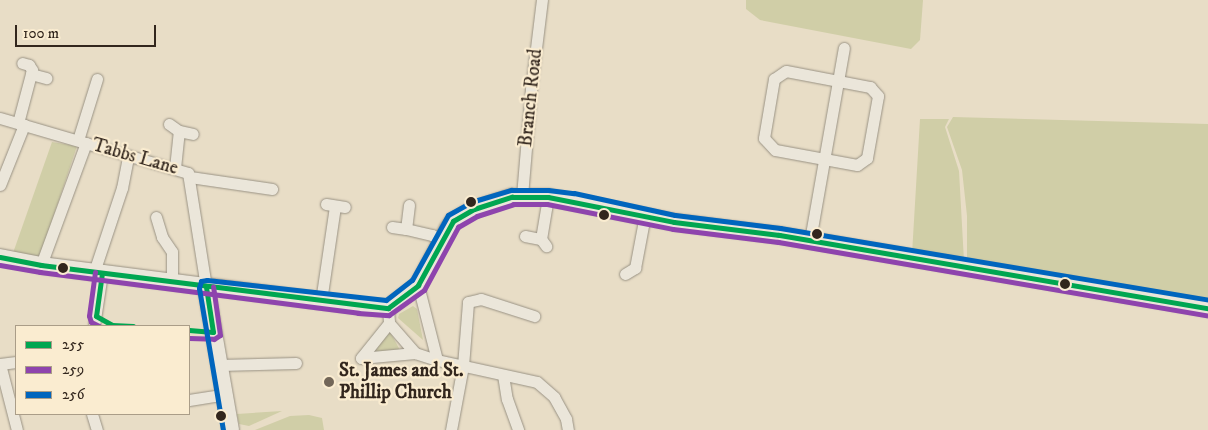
<!DOCTYPE html>
<html>
<head>
<meta charset="utf-8">
<style>
	body { margin:0 }
	#map { position:relative; width:1208px; height:430px; overflow:hidden; background:#e8ddc6; font-family:"IM FELL DW Pica",serif }
	div>[style] { position:absolute }
	.green>* { inset:0; background:#d0cea7 }
	.roads { filter:drop-shadow(0 0 1px #999284) drop-shadow(0 0 1px #999284) }
	.street>* { height:11px; margin:-5.5px; padding:0 5.5px; transform-origin:5.5px; border-radius:5.5px; background:#ebe6da }
	.secondary>* { height:16px; margin:-8px; padding:0 8px; transform-origin:8px; border-radius:8px; background:#ebe6da }
	.bus-1>* { height:5px; margin:-2.5px; padding:0 2.5px; transform-origin:2.5px; border-radius:2.5px; background:#00a651 }
	.bus-2>* { height:5px; margin:-2.5px; padding:0 2.5px; transform-origin:2.5px; border-radius:2.5px; background:#8e44ad }
	.bus-3>* { height:5px; margin:-2.5px; padding:0 2.5px; transform-origin:2.5px; border-radius:2.5px; background:#0065bd }
	.dots>* { width:14px; height:14px; translate:-50% -50%; box-sizing:border-box; border:2px solid #faecd0; border-radius:50% }
	span { translate:-50% -50%; white-space:nowrap; text-align:center; line-height:1.15; -webkit-text-stroke:4.5px #faecd0; paint-order:stroke }
	.street-label { font-size:19px; color:#32261d }
	.poi-label { font-size:19px; color:#32261d; font-weight:700 }
	.left { translate:0 -50%; text-align:left }
	.legend { position:absolute; left:15px; top:325px; width:175px; height:90px; box-sizing:border-box; background:#faecd0; border:1px solid #aa9d88; margin:0; padding:6px 9px; list-style:none; font-size:15px; color:#32261d }
	.legend li { display:flex; align-items:center; gap:10px; height:25px }
	.legend b { width:25px; border:1px solid #aa9d88 }
	.scale { position:absolute; left:15px; top:25px; width:141px; height:22px; box-sizing:border-box; border:2px solid #32261d; border-top:0; padding-left:6px; font-size:15px; line-height:18px; white-space:nowrap; color:#32261d; -webkit-text-stroke:4px #faecd0; paint-order:stroke }
</style>
</head>
<body>
<div id="map">
	<div class="green">
		<div style="clip-path:polygon(746px 0,923px 0,920px 40px,911px 49px,760px 20px,746px 9px)"></div>
		<div style="clip-path:polygon(953px 117px,1208px 124px,1208px 300px,967px 262px,967px 216px,962px 170px,947px 127px)"></div>
		<div style="clip-path:polygon(920px 119px,949px 119px,945px 127px,959px 171px,964px 261px,912px 254px)"></div>
		<div style="clip-path:polygon(52px 142px,77px 146px,40px 257px,13px 253px)"></div>
		<div style="clip-path:polygon(413px 306px,417px 309px,423px 340px,398px 318px,399px 314px)"></div>
		<div style="clip-path:polygon(388px 328px,401px 352px,373px 352px,372px 350px)"></div>
		<div style="clip-path:polygon(282px 411px,249px 426px,239px 424px,237px 414px)"></div>
		<div style="clip-path:polygon(309px 415px,322px 418px,324px 430px,255px 430px,290px 416px)"></div>
	</div>
	<div class="roads">
		<div class="street">
			<div style="left:786px;top:71px;width:86px;rotate:10.8deg"></div>
			<div style="left:870px;top:87px;width:12px;rotate:48deg"></div>
			<div style="left:878px;top:96px;width:63px;rotate:100.1deg"></div>
			<div style="left:867px;top:158px;width:12px;rotate:145deg"></div>
			<div style="left:857px;top:165px;width:83px;rotate:-169.6deg"></div>
			<div style="left:775px;top:150px;width:16px;rotate:-133deg"></div>
			<div style="left:764px;top:138px;width:60px;rotate:-80.4deg"></div>
			<div style="left:774px;top:79px;width:14px;rotate:-34deg"></div>
			<div style="left:31px;top:74px;width:16px;rotate:15deg"></div>
			<div style="left:0;top:118px;width:196px;rotate:16.3deg"></div>
			<div style="left:188px;top:173px;width:115px;rotate:81deg"></div>
			<div style="left:18px;top:123px;width:55px;rotate:-75.2deg"></div>
			<div style="left:32px;top:70px;width:6px;rotate:-121deg"></div>
			<div style="left:29px;top:65px;width:7px;rotate:-164deg"></div>
			<div style="left:169px;top:124px;width:12px;rotate:35deg"></div>
			<div style="left:179px;top:131px;width:14px;rotate:12deg"></div>
			<div style="left:78px;top:140px;width:64px;rotate:-72.7deg"></div>
			<div style="left:175px;top:168px;width:37px;rotate:-84deg"></div>
			<div style="left:190px;top:177px;width:83px;rotate:8.3deg"></div>
			<div style="left:0;top:185px;width:65px;rotate:-68.2deg"></div>
			<div style="left:522px;top:196px;width:107px;rotate:-85.2deg"></div>
			<div style="left:531px;top:89px;width:90px;rotate:-83deg"></div>
			<div style="left:326px;top:204px;width:19px;rotate:9deg"></div>
			<div style="left:409px;top:205px;width:24px;rotate:97deg"></div>
			<div style="left:406px;top:229px;width:27px;rotate:13deg"></div>
			<div style="left:432px;top:235px;width:11px;rotate:34deg"></div>
			<div style="left:156px;top:217px;width:21px;rotate:73deg"></div>
			<div style="left:162px;top:237px;width:18px;rotate:56deg"></div>
			<div style="left:172px;top:252px;width:30px;rotate:90deg"></div>
			<div style="left:392px;top:227px;width:14px;rotate:8deg"></div>
			<div style="left:525px;top:236px;width:16px;rotate:11deg"></div>
			<div style="left:541px;top:239px;width:9px;rotate:54deg"></div>
			<div style="left:541px;top:239px;width:43px;rotate:-80.5deg"></div>
			<div style="left:810px;top:240px;width:195px;rotate:-80deg"></div>
			<div style="left:41px;top:265px;width:130px;rotate:-69.8deg"></div>
			<div style="left:94px;top:272px;width:89px;rotate:-71.6deg"></div>
			<div style="left:122px;top:188px;width:33px;rotate:-79deg"></div>
			<div style="left:625px;top:274px;width:12px;rotate:-31deg"></div>
			<div style="left:635px;top:268px;width:54px;rotate:-79.3deg"></div>
			<div style="left:418px;top:285px;width:77px;rotate:75.8deg"></div>
			<div style="left:321px;top:301px;width:96px;rotate:-81.6deg"></div>
			<div style="left:388px;top:308px;width:15px;rotate:86deg"></div>
			<div style="left:389px;top:323px;width:40px;rotate:49deg"></div>
			<div style="left:94px;top:326px;width:54px;rotate:-81.4deg"></div>
			<div style="left:361px;top:358px;width:54px;rotate:-5.3deg"></div>
			<div style="left:415px;top:353px;width:23px;rotate:18deg"></div>
			<div style="left:437px;top:360px;width:102px;rotate:12.4deg"></div>
			<div style="left:537px;top:382px;width:23px;rotate:41deg"></div>
			<div style="left:554px;top:397px;width:25px;rotate:61deg"></div>
			<div style="left:566px;top:419px;width:11px;rotate:80deg"></div>
			<div style="left:361px;top:358px;width:45px;rotate:-51.3deg"></div>
			<div style="left:16px;top:362px;width:16px;rotate:173deg"></div>
			<div style="left:0;top:364px;width:68px;rotate:75.6deg"></div>
			<div style="left:220px;top:365px;width:76px;rotate:-1.5deg"></div>
			<div style="left:503px;top:375px;width:24px;rotate:81deg"></div>
			<div style="left:507px;top:399px;width:33px;rotate:70deg"></div>
			<div style="left:189px;top:400px;width:36px;rotate:-9deg"></div>
			<div style="left:92px;top:414px;width:17px;rotate:73deg"></div>
			<div style="left:451px;top:430px;width:65px;rotate:-79.4deg"></div>
			<div style="left:463px;top:366px;width:64px;rotate:-85.5deg"></div>
			<div style="left:468px;top:302px;width:13px;rotate:-13deg"></div>
			<div style="left:481px;top:299px;width:56px;rotate:17.8deg"></div>
		</div>
		<div class="secondary">
			<div style="left:0;top:257px;width:42px;rotate:11deg"></div>
			<div style="left:41px;top:265px;width:321px;rotate:7.3deg"></div>
			<div style="left:359px;top:306px;width:29px;rotate:4deg"></div>
			<div style="left:388px;top:308px;width:38px;rotate:-37deg"></div>
			<div style="left:418px;top:285px;width:64px;rotate:-62.2deg"></div>
			<div style="left:448px;top:228px;width:9px;rotate:-54deg"></div>
			<div style="left:453px;top:221px;width:24px;rotate:-30deg"></div>
			<div style="left:474px;top:209px;width:40px;rotate:-18deg"></div>
			<div style="left:512px;top:197px;width:36px"></div>
			<div style="left:548px;top:197px;width:128px;rotate:11.2deg"></div>
			<div style="left:674px;top:222px;width:106px;rotate:7.1deg"></div>
			<div style="left:779px;top:235px;width:435px;rotate:9.7deg"></div>
			<div style="left:206px;top:287px;width:145px;rotate:80.1deg"></div>
		</div>
	</div>
	<div class="bus-1">
		<div style="left:0;top:257px;width:42px;rotate:11deg"></div>
		<div style="left:41px;top:265px;width:350px;rotate:7.1deg"></div>
		<div style="left:388px;top:308px;width:38px;rotate:-37deg"></div>
		<div style="left:418px;top:285px;width:73px;rotate:-61.3deg"></div>
		<div style="left:453px;top:221px;width:24px;rotate:-30deg"></div>
		<div style="left:474px;top:209px;width:40px;rotate:-18deg"></div>
		<div style="left:512px;top:197px;width:36px"></div>
		<div style="left:548px;top:197px;width:128px;rotate:11.2deg"></div>
		<div style="left:674px;top:222px;width:106px;rotate:7.1deg"></div>
		<div style="left:779px;top:235px;width:435px;rotate:9.7deg"></div>
		<div style="left:102px;top:273px;width:43px;rotate:97.9deg"></div>
		<div style="left:96px;top:316px;width:18px;rotate:29deg"></div>
		<div style="left:112px;top:325px;width:21px;rotate:3deg"></div>
		<div style="left:189px;top:330px;width:24px;rotate:5deg"></div>
		<div style="left:213px;top:332px;width:46px;rotate:-98.8deg"></div>
	</div>
	<div class="bus-2">
		<div style="left:0;top:265px;width:41px;rotate:9.9deg"></div>
		<div style="left:40px;top:272px;width:321px;rotate:7.3deg"></div>
		<div style="left:358px;top:313px;width:31px;rotate:4deg"></div>
		<div style="left:389px;top:315px;width:43px;rotate:-35.5deg"></div>
		<div style="left:424px;top:290px;width:72px;rotate:-61.6deg"></div>
		<div style="left:458px;top:227px;width:22px;rotate:-30deg"></div>
		<div style="left:477px;top:216px;width:38px;rotate:-18deg"></div>
		<div style="left:513px;top:204px;width:34px"></div>
		<div style="left:547px;top:204px;width:128px;rotate:11.2deg"></div>
		<div style="left:673px;top:229px;width:106px;rotate:7.1deg"></div>
		<div style="left:778px;top:242px;width:435px;rotate:9.7deg"></div>
		<div style="left:95px;top:272px;width:44px;rotate:97.8deg"></div>
		<div style="left:89px;top:316px;width:6px;rotate:72deg"></div>
		<div style="left:91px;top:322px;width:9px;rotate:27deg"></div>
		<div style="left:189px;top:338px;width:25px;rotate:2deg"></div>
		<div style="left:214px;top:339px;width:7px;rotate:-34deg"></div>
		<div style="left:220px;top:335px;width:49px;rotate:-98.1deg"></div>
	</div>
	<div class="bus-3">
		<div style="left:223px;top:430px;width:144px;rotate:-99.6deg"></div>
		<div style="left:199px;top:288px;width:7px;rotate:-74deg"></div>
		<div style="left:201px;top:281px;width:6px;rotate:-9deg"></div>
		<div style="left:207px;top:280px;width:180px;rotate:6.4deg"></div>
		<div style="left:386px;top:300px;width:33px;rotate:-38deg"></div>
		<div style="left:412px;top:280px;width:74px;rotate:-61deg"></div>
		<div style="left:448px;top:215px;width:26px;rotate:-29deg"></div>
		<div style="left:471px;top:202px;width:42px;rotate:-16.7deg"></div>
		<div style="left:511px;top:190px;width:37px"></div>
		<div style="left:548px;top:190px;width:26px;rotate:7deg"></div>
		<div style="left:574px;top:193px;width:103px;rotate:12.3deg"></div>
		<div style="left:675px;top:215px;width:106px;rotate:7.1deg"></div>
		<div style="left:780px;top:228px;width:434px;rotate:9.5deg"></div>
	</div>
	<div class="dots">
		<div style="left:471px;top:202px;background:#32261d"></div>
		<div style="left:604px;top:215px;background:#32261d"></div>
		<div style="left:817px;top:234px;background:#32261d"></div>
		<div style="left:63px;top:268px;background:#32261d"></div>
		<div style="left:1065px;top:284px;background:#32261d"></div>
		<div style="left:329px;top:382px;background:#726658"></div>
		<div style="left:221px;top:416px;background:#32261d"></div>
	</div>
	<div class="street-label">
		<span style="left:531px;top:98px;rotate:-84deg">Branch Road</span>
		<span style="left:135px;top:157px;rotate:16deg">Tabbs Lane</span>
	</div>
	<div class="poi-label">
		<span class="left" style="left:339px;top:382px">St. James and St.<br>Phillip Church</span>
	</div>
	<ul class="legend">
	<li><b style="height:6px;background:#00a651"></b>255</li>
	<li><b style="height:6px;background:#8e44ad"></b>259</li>
	<li><b style="height:6px;background:#0065bd"></b>256</li>
	</ul>
	<div class="scale">100 m</div>
</div>
</body>
</html>
